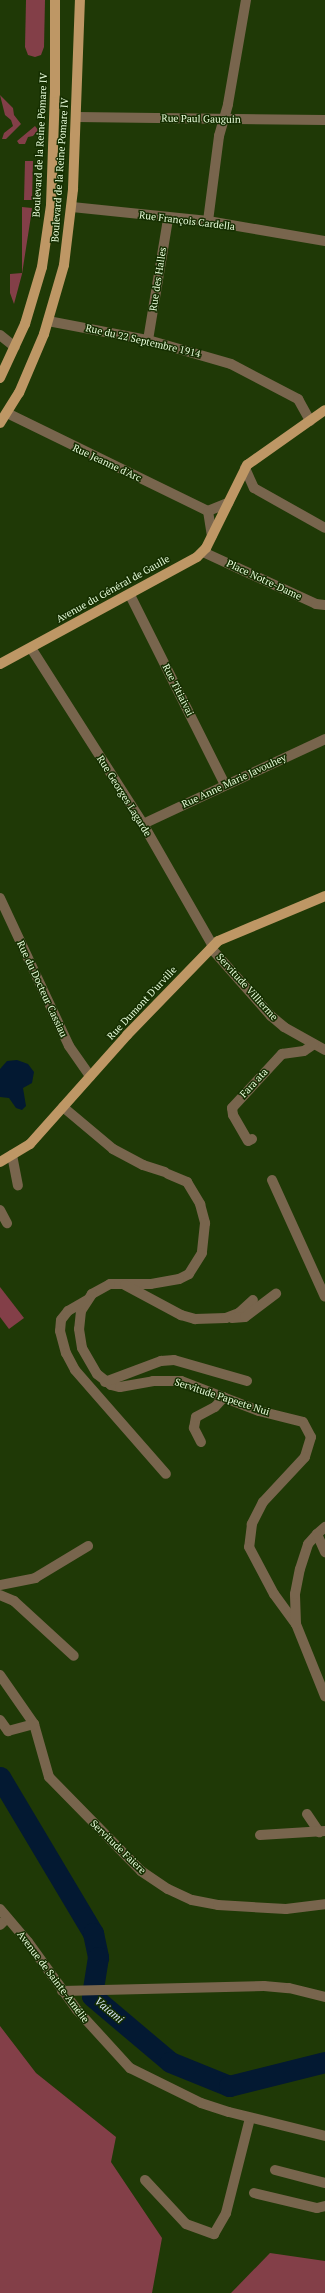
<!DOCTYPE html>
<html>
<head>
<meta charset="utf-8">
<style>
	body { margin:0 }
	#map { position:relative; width:325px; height:2293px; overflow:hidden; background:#1f3906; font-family:"PT Serif",serif }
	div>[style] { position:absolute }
	.green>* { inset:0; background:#833f48 }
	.water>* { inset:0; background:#031932 }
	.river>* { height:21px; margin:-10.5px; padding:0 10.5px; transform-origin:10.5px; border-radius:10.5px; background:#031932 }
	.minor>* { height:10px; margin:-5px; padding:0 5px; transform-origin:5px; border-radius:5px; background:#78654d }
	.tertiary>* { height:10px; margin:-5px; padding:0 5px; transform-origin:5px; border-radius:5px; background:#78654d }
	.primary>* { height:10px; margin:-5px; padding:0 5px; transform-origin:5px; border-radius:5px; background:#be9765 }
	span { translate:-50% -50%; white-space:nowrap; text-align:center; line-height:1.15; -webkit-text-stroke:3px #152e00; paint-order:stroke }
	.street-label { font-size:10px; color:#e7fcd9 }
	.water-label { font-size:11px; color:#d7e4f4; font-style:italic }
</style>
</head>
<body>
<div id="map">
	<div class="green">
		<div style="clip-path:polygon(26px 0,45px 0,44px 47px,41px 55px,35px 57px,28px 55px,25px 47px)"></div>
		<div style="clip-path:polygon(0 95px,13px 108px,14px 115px,21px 124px,6px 139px,2px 139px,4px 133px,13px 126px,11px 120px,5px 115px)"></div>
		<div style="clip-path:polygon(35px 126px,38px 130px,33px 136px,28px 137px,25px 144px,19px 144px,17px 141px)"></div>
		<div style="clip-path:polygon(25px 161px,33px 161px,32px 200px,24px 200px)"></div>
		<div style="clip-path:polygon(22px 207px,32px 208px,31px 216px,22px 274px,14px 304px,10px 293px,10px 274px,22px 273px)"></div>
		<div style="clip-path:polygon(0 1287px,24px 1318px,9px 1329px,0 1317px)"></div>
		<div style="clip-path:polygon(0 2026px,36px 2073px,116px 2137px,111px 2162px,162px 2238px,152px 2293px,0 2293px)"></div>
		<div style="clip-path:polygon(270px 2253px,325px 2261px,325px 2293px,231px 2293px)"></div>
	</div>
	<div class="water">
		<div style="clip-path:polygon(17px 1060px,28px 1064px,34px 1072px,32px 1083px,23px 1088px,26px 1106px,22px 1110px,16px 1108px,9px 1098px,0 1097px,0 1069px,7px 1061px)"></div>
	</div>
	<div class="river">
		<div style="left:0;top:1777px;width:182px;rotate:59.2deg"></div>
		<div style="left:93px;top:1933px;width:25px;rotate:78deg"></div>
		<div style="left:98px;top:1957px;width:39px;rotate:99deg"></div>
		<div style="left:92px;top:1996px;width:102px;rotate:40.2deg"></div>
		<div style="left:170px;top:2062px;width:64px;rotate:22.1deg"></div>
		<div style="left:229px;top:2086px;width:99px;rotate:-14deg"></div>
	</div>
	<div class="minor">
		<div style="left:72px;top:207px;width:137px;rotate:5.9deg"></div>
		<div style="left:208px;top:221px;width:119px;rotate:9.7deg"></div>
		<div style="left:208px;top:221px;width:86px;rotate:-82.6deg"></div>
		<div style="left:219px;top:136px;width:33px;rotate:-74deg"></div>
		<div style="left:228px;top:104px;width:106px;rotate:-80.2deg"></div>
		<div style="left:48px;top:321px;width:102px;rotate:10.8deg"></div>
		<div style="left:148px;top:340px;width:86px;rotate:16.1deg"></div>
		<div style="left:231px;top:364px;width:76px;rotate:27.6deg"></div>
		<div style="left:298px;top:399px;width:25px;rotate:61deg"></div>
		<div style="left:0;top:335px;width:19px;rotate:39deg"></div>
		<div style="left:148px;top:340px;width:123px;rotate:-80.6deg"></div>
		<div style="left:7px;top:413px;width:224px;rotate:26deg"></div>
		<div style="left:208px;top:511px;width:22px;rotate:-22deg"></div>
		<div style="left:245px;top:468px;width:22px;rotate:66deg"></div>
		<div style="left:254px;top:488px;width:81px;rotate:29.4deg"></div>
		<div style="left:208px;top:511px;width:25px;rotate:81deg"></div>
		<div style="left:203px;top:552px;width:124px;rotate:24.7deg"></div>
		<div style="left:316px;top:604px;width:9px;rotate:6deg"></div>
		<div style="left:130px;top:595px;width:212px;rotate:63.4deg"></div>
		<div style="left:31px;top:648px;width:209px;rotate:57.5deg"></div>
		<div style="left:143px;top:824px;width:141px;rotate:60.2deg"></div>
		<div style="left:0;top:898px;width:163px;rotate:65deg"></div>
		<div style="left:69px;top:1046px;width:37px;rotate:55deg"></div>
		<div style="left:211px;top:948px;width:91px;rotate:48.6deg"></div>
		<div style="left:271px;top:1016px;width:17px;rotate:40deg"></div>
		<div style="left:284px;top:1027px;width:47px;rotate:29.3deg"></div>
		<div style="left:63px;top:1107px;width:65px;rotate:40deg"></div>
		<div style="left:113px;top:1149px;width:34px;rotate:28deg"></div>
		<div style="left:143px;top:1165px;width:23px;rotate:18deg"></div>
		<div style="left:252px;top:1139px;width:4px;rotate:153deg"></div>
		<div style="left:248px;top:1141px;width:30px;rotate:-120deg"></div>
		<div style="left:233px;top:1115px;width:7px;rotate:-98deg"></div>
		<div style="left:232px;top:1108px;width:74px;rotate:-47.2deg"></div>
		<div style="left:282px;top:1054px;width:22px;rotate:-8deg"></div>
		<div style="left:304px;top:1051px;width:12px;rotate:-35deg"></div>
		<div style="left:12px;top:1155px;width:31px;rotate:79deg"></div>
		<div style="left:168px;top:1174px;width:21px;rotate:23deg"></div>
		<div style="left:187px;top:1182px;width:26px;rotate:59deg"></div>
		<div style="left:200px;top:1204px;width:20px;rotate:75deg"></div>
		<div style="left:205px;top:1223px;width:30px;rotate:96deg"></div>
		<div style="left:202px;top:1253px;width:25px;rotate:122deg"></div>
		<div style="left:189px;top:1274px;width:11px;rotate:153deg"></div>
		<div style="left:179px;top:1279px;width:28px;rotate:170deg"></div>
		<div style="left:151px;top:1284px;width:41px;rotate:180deg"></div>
		<div style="left:110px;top:1284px;width:21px;rotate:151deg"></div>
		<div style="left:92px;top:1294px;width:20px;rotate:123deg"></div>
		<div style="left:81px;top:1311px;width:18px;rotate:96deg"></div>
		<div style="left:79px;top:1329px;width:19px;rotate:81deg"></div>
		<div style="left:82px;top:1348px;width:30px;rotate:60deg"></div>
		<div style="left:97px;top:1374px;width:18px;rotate:38deg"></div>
		<div style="left:111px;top:1385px;width:9px;rotate:13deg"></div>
		<div style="left:120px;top:1387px;width:34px;rotate:-10deg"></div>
		<div style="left:153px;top:1381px;width:28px"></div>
		<div style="left:181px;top:1381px;width:84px;rotate:21deg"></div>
		<div style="left:259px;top:1411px;width:45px;rotate:14deg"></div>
		<div style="left:303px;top:1422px;width:17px;rotate:62deg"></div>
		<div style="left:311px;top:1437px;width:21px;rotate:107deg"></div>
		<div style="left:305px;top:1457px;width:62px;rotate:133deg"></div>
		<div style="left:263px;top:1502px;width:25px;rotate:117deg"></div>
		<div style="left:252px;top:1524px;width:23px;rotate:97deg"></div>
		<div style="left:249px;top:1547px;width:53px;rotate:62deg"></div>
		<div style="left:274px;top:1594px;width:37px;rotate:54deg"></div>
		<div style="left:296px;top:1624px;width:78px;rotate:68.1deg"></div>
		<div style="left:272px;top:1180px;width:128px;rotate:65.6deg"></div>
		<div style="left:0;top:1210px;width:15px;rotate:62deg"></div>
		<div style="left:125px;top:1285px;width:64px;rotate:28.2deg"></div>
		<div style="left:181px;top:1315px;width:15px;rotate:16deg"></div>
		<div style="left:195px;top:1319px;width:31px;rotate:-2deg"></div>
		<div style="left:226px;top:1318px;width:14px;rotate:-21deg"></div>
		<div style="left:239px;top:1313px;width:19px;rotate:-43deg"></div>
		<div style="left:87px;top:1300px;width:22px;rotate:150deg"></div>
		<div style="left:68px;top:1311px;width:11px;rotate:128deg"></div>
		<div style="left:61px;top:1320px;width:11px;rotate:95deg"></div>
		<div style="left:60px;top:1331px;width:23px;rotate:75deg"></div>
		<div style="left:66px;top:1353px;width:19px;rotate:62deg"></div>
		<div style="left:75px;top:1370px;width:138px;rotate:48.8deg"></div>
		<div style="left:232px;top:1318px;width:13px;rotate:-4deg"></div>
		<div style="left:245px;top:1317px;width:39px;rotate:-37deg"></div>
		<div style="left:105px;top:1382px;width:60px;rotate:-20.6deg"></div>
		<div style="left:161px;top:1361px;width:13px;rotate:-4deg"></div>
		<div style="left:174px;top:1360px;width:76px;rotate:16deg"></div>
		<div style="left:201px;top:1442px;width:16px;rotate:-117deg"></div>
		<div style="left:194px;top:1428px;width:11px;rotate:-80deg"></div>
		<div style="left:196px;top:1417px;width:21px;rotate:-28deg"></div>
		<div style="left:215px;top:1407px;width:13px;rotate:-48deg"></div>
		<div style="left:317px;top:1534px;width:11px;rotate:-41deg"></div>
		<div style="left:0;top:1585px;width:36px;rotate:-11deg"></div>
		<div style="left:35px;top:1578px;width:62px;rotate:-31.1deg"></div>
		<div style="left:0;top:1595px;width:15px;rotate:23deg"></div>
		<div style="left:14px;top:1601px;width:81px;rotate:42.5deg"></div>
		<div style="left:296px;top:1624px;width:30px;rotate:-92deg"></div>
		<div style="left:295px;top:1594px;width:25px;rotate:-79deg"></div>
		<div style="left:300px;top:1569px;width:26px;rotate:-72deg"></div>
		<div style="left:308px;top:1544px;width:13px;rotate:-48deg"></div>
		<div style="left:317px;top:1534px;width:20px;rotate:66deg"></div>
		<div style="left:0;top:1675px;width:60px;rotate:55.2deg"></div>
		<div style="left:34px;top:1724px;width:55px;rotate:74.2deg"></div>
		<div style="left:49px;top:1777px;width:132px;rotate:45.6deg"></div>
		<div style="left:141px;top:1871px;width:32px;rotate:34deg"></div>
		<div style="left:168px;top:1889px;width:26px;rotate:25deg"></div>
		<div style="left:192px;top:1900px;width:26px;rotate:11deg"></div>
		<div style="left:218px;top:1905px;width:68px;rotate:3.4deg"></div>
		<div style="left:286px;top:1909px;width:39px;rotate:-7deg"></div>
		<div style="left:0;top:1720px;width:14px;rotate:54deg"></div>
		<div style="left:8px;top:1731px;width:27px;rotate:-15deg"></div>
		<div style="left:307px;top:1814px;width:22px;rotate:56deg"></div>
		<div style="left:260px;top:1835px;width:65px;rotate:-3.5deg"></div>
		<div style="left:0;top:1925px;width:10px;rotate:-45deg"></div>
		<div style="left:62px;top:1991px;width:202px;rotate:-1.4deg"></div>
		<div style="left:264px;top:1986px;width:25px;rotate:5deg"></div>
		<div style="left:289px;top:1988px;width:37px;rotate:14deg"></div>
		<div style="left:275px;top:2170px;width:52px;rotate:14.6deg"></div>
		<div style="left:145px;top:2180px;width:60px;rotate:47deg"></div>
		<div style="left:186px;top:2224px;width:30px;rotate:20deg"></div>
		<div style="left:214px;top:2234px;width:24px;rotate:-60deg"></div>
		<div style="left:226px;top:2213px;width:98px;rotate:-75.8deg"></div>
		<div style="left:254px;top:2193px;width:65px;rotate:13.4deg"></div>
		<div style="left:317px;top:2208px;width:8px;rotate:-14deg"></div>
	</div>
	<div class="tertiary">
		<div style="left:77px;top:117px;width:248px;rotate:0.7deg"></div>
		<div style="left:143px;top:824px;width:201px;rotate:-25deg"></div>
		<div style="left:0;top:1909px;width:43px;rotate:49.7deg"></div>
		<div style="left:28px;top:1942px;width:84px;rotate:54.2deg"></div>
		<div style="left:77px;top:2010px;width:79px;rotate:47.6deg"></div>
		<div style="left:130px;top:2068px;width:79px;rotate:26.2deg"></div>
		<div style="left:201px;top:2103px;width:29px;rotate:18deg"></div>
		<div style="left:229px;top:2112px;width:99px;rotate:14deg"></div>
	</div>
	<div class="primary">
		<div style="left:0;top:378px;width:60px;rotate:-65.2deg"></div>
		<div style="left:25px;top:324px;width:59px;rotate:-73.4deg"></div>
		<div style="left:42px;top:267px;width:63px;rotate:-81.7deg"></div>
		<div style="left:51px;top:205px;width:112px;rotate:-88deg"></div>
		<div style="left:55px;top:93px;width:93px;rotate:-90deg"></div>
		<div style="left:0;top:423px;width:36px;rotate:-58deg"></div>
		<div style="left:19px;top:393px;width:64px;rotate:-67deg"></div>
		<div style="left:44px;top:334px;width:72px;rotate:-73.8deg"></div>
		<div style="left:64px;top:265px;width:77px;rotate:-83.2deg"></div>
		<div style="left:73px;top:189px;width:189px;rotate:-87.9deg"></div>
		<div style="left:0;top:664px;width:224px;rotate:-28.5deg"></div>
		<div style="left:197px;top:557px;width:13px;rotate:-45deg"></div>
		<div style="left:206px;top:548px;width:93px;rotate:-63.7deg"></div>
		<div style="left:247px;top:465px;width:95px;rotate:-35.2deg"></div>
		<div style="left:0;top:1162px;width:35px;rotate:-31deg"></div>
		<div style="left:30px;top:1144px;width:146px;rotate:-48.3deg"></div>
		<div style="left:127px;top:1035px;width:131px;rotate:-45.9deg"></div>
		<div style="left:218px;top:941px;width:116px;rotate:-22.8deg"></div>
	</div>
	<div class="street-label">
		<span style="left:201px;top:119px;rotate:1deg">Rue Paul Gauguin</span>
		<span style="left:40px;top:145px;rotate:-87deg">Boulevard de la Reine Pōmare IV</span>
		<span style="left:60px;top:170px;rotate:-86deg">Boulevard de la Reine Pomare IV</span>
		<span style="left:187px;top:221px;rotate:7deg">Rue François Cardella</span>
		<span style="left:158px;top:279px;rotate:-81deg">Rue des Halles</span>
		<span style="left:143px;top:341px;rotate:13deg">Rue du 22 Septembre 1914</span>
		<span style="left:107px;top:463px;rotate:25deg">Rue Jeanne d'Arc</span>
		<span style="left:264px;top:580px;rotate:25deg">Place Notre-Dame</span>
		<span style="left:113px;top:589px;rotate:-29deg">Avenue du Général de Gaulle</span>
		<span style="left:178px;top:690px;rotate:63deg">Rue Titiaivai</span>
		<span style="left:234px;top:781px;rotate:-25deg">Rue Anne Marie Javouhey</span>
		<span style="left:124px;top:796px;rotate:58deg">Rue Georges Lagarde</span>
		<span style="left:247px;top:987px;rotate:48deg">Servitude Villierme</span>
		<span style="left:42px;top:989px;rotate:65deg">Rue du Docteur Cassiau</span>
		<span style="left:142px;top:1003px;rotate:-47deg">Rue Dumont D'urville</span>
		<span style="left:254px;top:1083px;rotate:-47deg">Fara ata</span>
		<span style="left:222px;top:1397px;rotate:18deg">Servitude Papeete Nui</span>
		<span style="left:118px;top:1847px;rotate:44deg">Servitude Faiere</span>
		<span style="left:53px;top:1977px;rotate:53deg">Avenue de Sainte-Amélie</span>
	</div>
	<div class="water-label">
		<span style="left:109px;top:2010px;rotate:40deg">Vaiami</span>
	</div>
</div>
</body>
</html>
